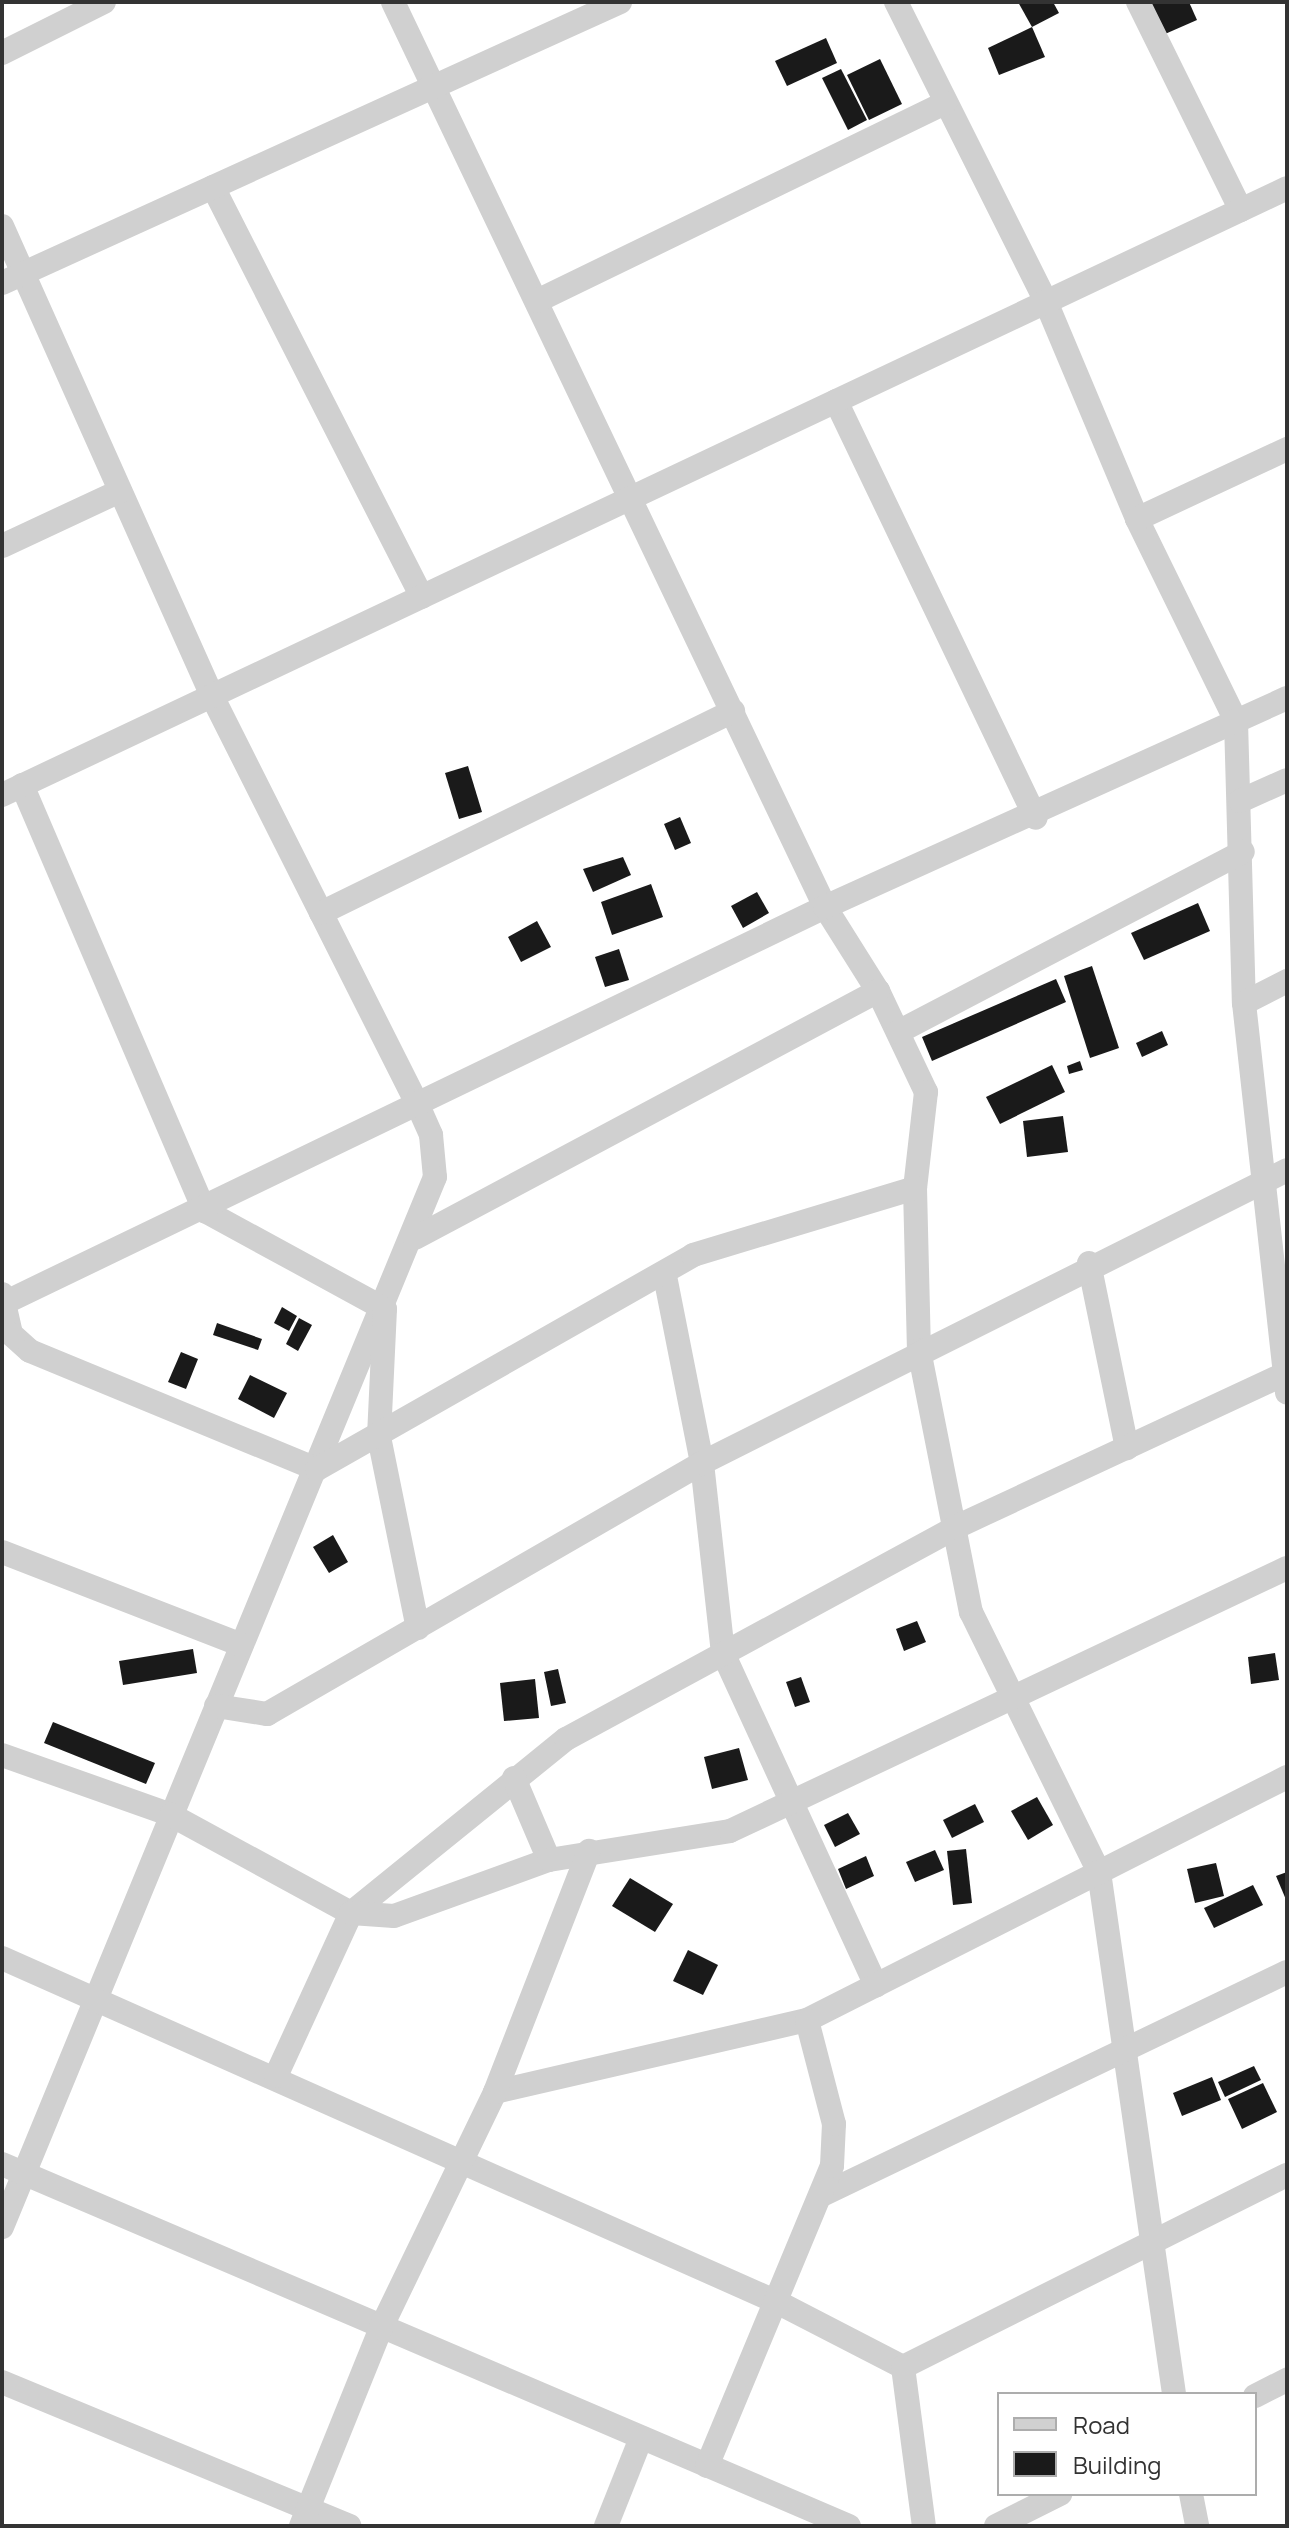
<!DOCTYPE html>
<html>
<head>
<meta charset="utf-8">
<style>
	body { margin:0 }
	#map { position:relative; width:1289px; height:2528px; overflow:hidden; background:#fff; font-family:Manrope,sans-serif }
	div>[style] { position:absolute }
	.building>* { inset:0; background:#1a1a1a }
	.minor>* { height:24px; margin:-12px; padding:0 12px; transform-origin:12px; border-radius:12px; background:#d0d0d0 }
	span { translate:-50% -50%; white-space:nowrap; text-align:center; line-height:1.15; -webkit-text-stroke:8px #fff; paint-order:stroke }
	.frame { position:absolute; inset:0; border:4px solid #333; pointer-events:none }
	.legend { position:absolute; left:997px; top:2392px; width:260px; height:104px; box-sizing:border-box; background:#fff; border:2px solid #adadad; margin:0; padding:10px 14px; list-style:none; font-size:24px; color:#333 }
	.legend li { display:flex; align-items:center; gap:16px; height:40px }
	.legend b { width:40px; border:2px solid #adadad }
</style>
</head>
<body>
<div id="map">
	<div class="building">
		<div style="clip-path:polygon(1018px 2px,1053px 2px,1059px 13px,1032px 27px)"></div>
		<div style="clip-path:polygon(1150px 2px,1189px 2px,1197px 20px,1165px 34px)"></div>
		<div style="clip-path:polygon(1032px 27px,1045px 57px,999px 75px,988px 48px)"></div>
		<div style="clip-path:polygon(826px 38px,837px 63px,787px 86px,775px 61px)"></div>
		<div style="clip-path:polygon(880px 59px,902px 104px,869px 120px,847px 75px)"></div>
		<div style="clip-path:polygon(841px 69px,867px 120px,848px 130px,822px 78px)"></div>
		<div style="clip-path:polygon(468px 766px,482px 812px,459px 819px,445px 773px)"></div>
		<div style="clip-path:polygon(680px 817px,691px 843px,675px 850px,664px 824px)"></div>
		<div style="clip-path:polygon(623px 857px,631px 875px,593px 892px,583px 869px)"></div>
		<div style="clip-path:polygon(651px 884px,663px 917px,612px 935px,601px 902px)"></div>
		<div style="clip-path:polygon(757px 892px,769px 913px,743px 928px,731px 906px)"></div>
		<div style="clip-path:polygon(1198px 903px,1210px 931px,1144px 960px,1131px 933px)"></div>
		<div style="clip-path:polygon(537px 921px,551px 947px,521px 962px,508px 937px)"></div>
		<div style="clip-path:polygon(619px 949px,629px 980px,605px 987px,595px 957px)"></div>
		<div style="clip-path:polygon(1092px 966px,1119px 1048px,1090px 1058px,1064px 976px)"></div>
		<div style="clip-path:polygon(1056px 979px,1066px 1002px,932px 1061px,922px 1037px)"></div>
		<div style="clip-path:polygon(1162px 1031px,1168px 1045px,1142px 1057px,1136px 1043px)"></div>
		<div style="clip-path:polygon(1080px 1061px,1083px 1070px,1069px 1074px,1067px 1066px)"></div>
		<div style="clip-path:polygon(1052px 1065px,1065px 1092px,1000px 1124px,986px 1097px)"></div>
		<div style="clip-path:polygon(1063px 1116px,1068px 1152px,1027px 1157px,1023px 1121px)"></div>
		<div style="clip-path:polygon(282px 1307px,297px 1316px,289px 1331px,274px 1323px)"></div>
		<div style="clip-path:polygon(299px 1318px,312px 1325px,298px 1351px,286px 1344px)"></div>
		<div style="clip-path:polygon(217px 1323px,262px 1339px,258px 1350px,213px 1335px)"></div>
		<div style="clip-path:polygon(181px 1352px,198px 1359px,186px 1389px,168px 1382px)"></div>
		<div style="clip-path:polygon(250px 1375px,287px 1393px,274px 1418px,238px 1399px)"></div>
		<div style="clip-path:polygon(333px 1535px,348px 1562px,329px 1573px,313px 1547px)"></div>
		<div style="clip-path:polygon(917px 1621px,926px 1642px,904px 1651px,896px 1629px)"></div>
		<div style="clip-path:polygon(193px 1649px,197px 1673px,123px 1685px,119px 1661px)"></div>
		<div style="clip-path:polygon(1275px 1653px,1279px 1680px,1251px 1684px,1248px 1657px)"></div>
		<div style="clip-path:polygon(558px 1669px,566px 1703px,551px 1706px,544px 1672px)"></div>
		<div style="clip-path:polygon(801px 1677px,810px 1702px,795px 1707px,786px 1682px)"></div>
		<div style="clip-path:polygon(535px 1679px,539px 1718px,504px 1721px,500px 1683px)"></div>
		<div style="clip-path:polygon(53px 1722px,155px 1763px,146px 1784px,44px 1743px)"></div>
		<div style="clip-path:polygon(739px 1748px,748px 1780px,712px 1789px,704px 1757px)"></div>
		<div style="clip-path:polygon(1037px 1797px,1053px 1825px,1028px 1840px,1011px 1811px)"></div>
		<div style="clip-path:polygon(975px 1804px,984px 1822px,952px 1838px,943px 1820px)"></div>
		<div style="clip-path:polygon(848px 1813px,860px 1834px,835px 1847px,824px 1825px)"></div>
		<div style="clip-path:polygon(966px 1849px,972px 1903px,953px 1905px,947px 1851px)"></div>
		<div style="clip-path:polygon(935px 1850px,944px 1870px,915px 1882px,906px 1862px)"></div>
		<div style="clip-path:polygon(866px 1856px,874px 1876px,846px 1889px,838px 1869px)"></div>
		<div style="clip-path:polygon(1216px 1863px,1224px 1896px,1195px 1903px,1187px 1869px)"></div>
		<div style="clip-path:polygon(1287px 1872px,1287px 1902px,1276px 1876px)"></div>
		<div style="clip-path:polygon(630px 1878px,673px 1904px,655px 1932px,612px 1906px)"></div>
		<div style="clip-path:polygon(1253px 1885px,1263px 1905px,1214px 1928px,1204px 1908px)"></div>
		<div style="clip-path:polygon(688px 1950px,718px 1965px,703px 1995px,673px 1981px)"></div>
		<div style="clip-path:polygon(1254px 2066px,1261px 2080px,1225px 2097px,1218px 2082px)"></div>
		<div style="clip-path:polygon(1212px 2077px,1221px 2100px,1182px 2116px,1173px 2093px)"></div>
		<div style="clip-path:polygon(1263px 2083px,1277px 2112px,1242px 2129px,1228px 2099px)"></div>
	</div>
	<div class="minor">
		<div style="left:393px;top:2px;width:1003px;rotate:64.48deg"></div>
		<div style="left:825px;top:907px;width:99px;rotate:57.8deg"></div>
		<div style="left:878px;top:991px;width:112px;rotate:64.6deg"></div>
		<div style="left:926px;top:1092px;width:97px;rotate:96.5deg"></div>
		<div style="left:915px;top:1188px;width:162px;rotate:88.6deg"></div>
		<div style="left:919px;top:1350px;width:267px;rotate:78.8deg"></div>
		<div style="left:971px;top:1612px;width:290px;rotate:63.8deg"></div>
		<div style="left:1099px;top:1872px;width:527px;rotate:81.82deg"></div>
		<div style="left:896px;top:2px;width:335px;rotate:63.4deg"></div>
		<div style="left:1046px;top:302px;width:235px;rotate:67.2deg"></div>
		<div style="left:1137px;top:519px;width:225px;rotate:63.9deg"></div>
		<div style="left:1236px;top:721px;width:282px;rotate:88.4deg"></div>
		<div style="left:1244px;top:1003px;width:392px;rotate:83.7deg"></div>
		<div style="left:1138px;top:2px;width:232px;rotate:63.7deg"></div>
		<div style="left:2px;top:53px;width:114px;rotate:-26.6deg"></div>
		<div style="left:213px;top:187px;width:460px;rotate:63deg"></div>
		<div style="left:2px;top:226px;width:515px;rotate:65.92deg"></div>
		<div style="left:212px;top:696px;width:453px;rotate:63.3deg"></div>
		<div style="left:416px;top:1101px;width:37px;rotate:66deg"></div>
		<div style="left:431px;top:1135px;width:42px;rotate:84.6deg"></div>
		<div style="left:435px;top:1177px;width:1136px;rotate:112.41deg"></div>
		<div style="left:2px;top:283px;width:679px;rotate:-24.45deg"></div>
		<div style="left:537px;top:301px;width:454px;rotate:-25.9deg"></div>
		<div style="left:836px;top:401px;width:462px;rotate:64.4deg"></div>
		<div style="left:1137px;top:519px;width:166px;rotate:-25deg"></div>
		<div style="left:2px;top:546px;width:130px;rotate:-25deg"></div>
		<div style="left:22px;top:785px;width:464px;rotate:66.8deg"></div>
		<div style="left:205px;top:1211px;width:205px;rotate:28.6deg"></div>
		<div style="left:385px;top:1309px;width:128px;rotate:92.7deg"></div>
		<div style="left:379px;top:1437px;width:195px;rotate:78.5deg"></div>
		<div style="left:2px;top:795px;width:1421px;rotate:-25.28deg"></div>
		<div style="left:1240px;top:801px;width:51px;rotate:-24.1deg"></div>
		<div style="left:321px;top:913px;width:459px;rotate:-26.1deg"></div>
		<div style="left:1244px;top:1003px;width:48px;rotate:-27.1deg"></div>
		<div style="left:898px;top:1032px;width:389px;rotate:-27.6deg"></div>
		<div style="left:415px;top:1238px;width:525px;rotate:-28.08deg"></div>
		<div style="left:1089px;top:1263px;width:189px;rotate:78.4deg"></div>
		<div style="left:665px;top:1276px;width:191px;rotate:78.8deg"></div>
		<div style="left:702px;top:1463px;width:191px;rotate:83.7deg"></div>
		<div style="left:723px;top:1653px;width:366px;rotate:65.3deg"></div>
		<div style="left:2px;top:1294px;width:41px;rotate:77.3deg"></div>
		<div style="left:11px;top:1334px;width:25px;rotate:42deg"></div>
		<div style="left:30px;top:1351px;width:310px;rotate:22.4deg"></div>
		<div style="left:317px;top:1469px;width:433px;rotate:-29.6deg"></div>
		<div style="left:693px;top:1255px;width:232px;rotate:-16.8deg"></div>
		<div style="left:2px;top:1304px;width:914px;rotate:-25.75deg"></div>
		<div style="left:825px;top:907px;width:507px;rotate:-24.34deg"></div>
		<div style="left:2px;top:1552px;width:257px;rotate:21.2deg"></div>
		<div style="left:216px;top:1706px;width:52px;rotate:8.9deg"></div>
		<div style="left:267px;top:1714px;width:502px;rotate:-29.99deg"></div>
		<div style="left:702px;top:1463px;width:654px;rotate:-26.6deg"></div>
		<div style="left:2px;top:1755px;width:179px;rotate:19.5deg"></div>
		<div style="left:171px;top:1815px;width:205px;rotate:28.6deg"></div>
		<div style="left:351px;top:1913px;width:277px;rotate:-39deg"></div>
		<div style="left:566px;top:1739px;width:442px;rotate:-28.5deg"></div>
		<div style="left:954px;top:1528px;width:367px;rotate:-25deg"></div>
		<div style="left:514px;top:1778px;width:89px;rotate:66.9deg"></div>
		<div style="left:2px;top:1958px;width:848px;rotate:23.94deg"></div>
		<div style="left:777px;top:2302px;width:142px;rotate:27.3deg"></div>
		<div style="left:276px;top:2076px;width:179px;rotate:-65.3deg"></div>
		<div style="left:351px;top:1913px;width:43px;rotate:4deg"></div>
		<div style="left:394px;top:1916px;width:165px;rotate:-19.9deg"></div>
		<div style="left:549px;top:1860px;width:183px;rotate:-9.1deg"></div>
		<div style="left:730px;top:1831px;width:616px;rotate:-25.28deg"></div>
		<div style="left:495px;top:2092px;width:320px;rotate:-13deg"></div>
		<div style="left:807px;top:2020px;width:538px;rotate:-26.85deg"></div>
		<div style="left:2px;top:2164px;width:921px;rotate:23.14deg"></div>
		<div style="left:820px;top:2196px;width:518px;rotate:-25.63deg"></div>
		<div style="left:903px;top:2367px;width:429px;rotate:-26.6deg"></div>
		<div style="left:903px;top:2367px;width:160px;rotate:82.5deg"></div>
		<div style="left:2px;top:2382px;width:376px;rotate:22.5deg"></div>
		<div style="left:1255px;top:2396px;width:36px;rotate:-27deg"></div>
		<div style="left:707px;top:2466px;width:325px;rotate:-67.4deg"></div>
		<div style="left:832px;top:2166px;width:42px;rotate:-87.3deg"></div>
		<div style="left:834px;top:2124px;width:107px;rotate:-104.6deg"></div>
		<div style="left:1191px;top:2494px;width:33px;rotate:79deg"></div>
		<div style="left:301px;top:2526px;width:214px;rotate:-68deg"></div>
		<div style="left:381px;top:2328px;width:262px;rotate:-64.2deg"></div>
		<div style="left:495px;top:2092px;width:259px;rotate:-68.7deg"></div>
		<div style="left:606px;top:2526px;width:95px;rotate:-68.3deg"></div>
		<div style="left:996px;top:2526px;width:72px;rotate:-26.6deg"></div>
	</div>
	<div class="frame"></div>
	<ul class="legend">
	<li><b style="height:10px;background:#d0d0d0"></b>Road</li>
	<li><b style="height:22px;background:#1a1a1a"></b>Building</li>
	</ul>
</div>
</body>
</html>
